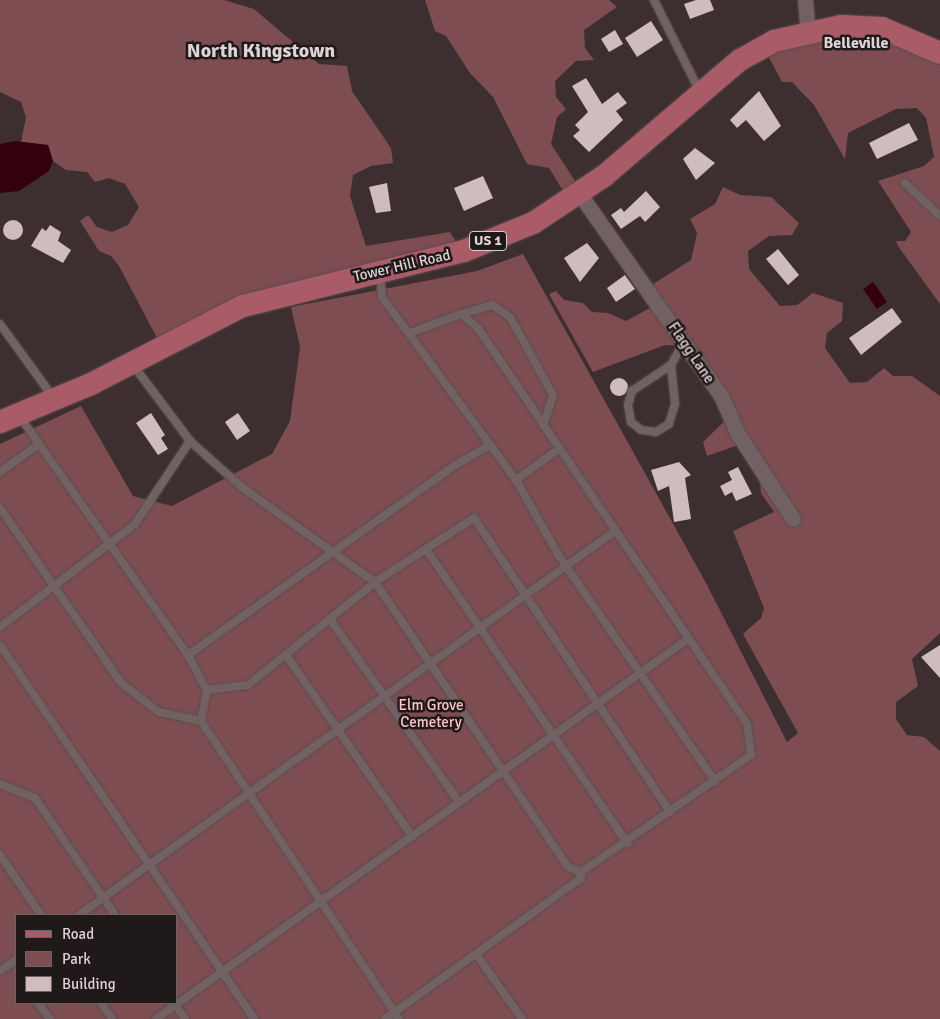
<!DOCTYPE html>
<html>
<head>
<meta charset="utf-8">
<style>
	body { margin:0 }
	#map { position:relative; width:940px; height:1019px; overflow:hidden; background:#3d2f30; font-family:Signika,sans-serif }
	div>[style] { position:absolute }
	.green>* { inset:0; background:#7d4d52 }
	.water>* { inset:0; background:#34000c }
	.building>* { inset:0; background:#cfbcbd }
	.round { border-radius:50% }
	.roads { filter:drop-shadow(0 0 1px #584c4d) drop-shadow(0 0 1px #584c4d) }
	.lane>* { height:8px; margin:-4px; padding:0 4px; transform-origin:4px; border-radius:4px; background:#716162 }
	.street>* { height:15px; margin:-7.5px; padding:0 7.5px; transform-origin:7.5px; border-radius:7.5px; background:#716162 }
	.primary>* { height:22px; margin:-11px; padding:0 11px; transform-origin:11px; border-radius:11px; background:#a95c67 }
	span { translate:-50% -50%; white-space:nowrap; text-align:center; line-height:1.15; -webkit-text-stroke:5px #201919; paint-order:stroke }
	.shield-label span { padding:1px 4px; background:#201919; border:1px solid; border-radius:4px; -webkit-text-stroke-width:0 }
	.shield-label { font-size:14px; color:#ded4d5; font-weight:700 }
	.street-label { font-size:15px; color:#ded4d5 }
	.park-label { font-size:15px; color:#fec3c8 }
	.neighbourhood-label { font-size:16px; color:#ded4d5; font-weight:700 }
	.district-label { font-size:20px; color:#ded4d5; font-weight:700 }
	.legend { position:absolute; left:15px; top:914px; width:162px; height:90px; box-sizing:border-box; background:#201919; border:1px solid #6c6464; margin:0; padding:6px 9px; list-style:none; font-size:15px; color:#ded4d5 }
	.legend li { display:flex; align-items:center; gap:10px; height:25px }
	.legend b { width:25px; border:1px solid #6c6464 }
</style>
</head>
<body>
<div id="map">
	<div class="green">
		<div style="clip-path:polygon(0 0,224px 0,254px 9px,319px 64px,347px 66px,352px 91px,391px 148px,393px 163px,371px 166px,353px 175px,350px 196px,366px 246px,450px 232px,461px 250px,157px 338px,119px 266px,111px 256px,99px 251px,80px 221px,88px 215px,97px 227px,112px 232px,128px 225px,139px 207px,125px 184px,109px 178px,95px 182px,87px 172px,66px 170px,53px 161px,48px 145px,21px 142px,26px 117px,21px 102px,0 92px)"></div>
		<div style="clip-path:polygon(425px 0,609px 0,617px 7px,584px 30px,585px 48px,594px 60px,576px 61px,555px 81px,556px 97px,566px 109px,557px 117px,551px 144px,581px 190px,568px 199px,549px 168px,527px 164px,493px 97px,470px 73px,446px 36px,435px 31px)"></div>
		<div style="clip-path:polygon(846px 24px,940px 52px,940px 304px,898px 246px,896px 241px,905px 241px,911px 232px,878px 181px,924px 166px,934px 157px,926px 118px,917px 108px,896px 109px,848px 133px,845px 159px,814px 105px,792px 82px,782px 82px,763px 46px)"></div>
		<div style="clip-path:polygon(evenodd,723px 187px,740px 195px,771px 197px,799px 223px,792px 235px,769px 236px,748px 251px,749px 269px,780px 306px,797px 305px,813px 293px,843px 303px,842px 321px,827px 333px,825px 348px,850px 383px,867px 382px,884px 368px,893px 376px,912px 376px,940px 396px,940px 633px,912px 659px,918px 686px,896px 702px,896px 719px,907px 735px,924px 737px,940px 751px,940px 1019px,0 1019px,0 444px,81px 406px,133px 496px,172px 506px,272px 454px,290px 421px,300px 347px,291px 307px,477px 271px,523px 254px,706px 583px,787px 742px,798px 733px,743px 634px,761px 618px,764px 608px,733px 531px,774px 512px,761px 493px,759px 468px,741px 444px,707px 456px,703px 442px,731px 415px,689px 346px,665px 345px,593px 372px,549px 294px,556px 291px,564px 300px,583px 303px,592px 312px,608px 313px,626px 321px,657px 304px,650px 286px,691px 260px,697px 233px,690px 219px,715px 204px,723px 187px,16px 915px,176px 915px,176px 1003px,16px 1003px,16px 915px)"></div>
	</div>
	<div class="water">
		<div style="clip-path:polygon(15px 141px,48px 145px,53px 161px,49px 171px,19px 191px,0 193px,0 144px)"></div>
		<div style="clip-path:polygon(873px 282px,887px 302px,877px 309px,863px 289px)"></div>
	</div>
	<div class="building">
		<div style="clip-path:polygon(696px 0,710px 0,714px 10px,690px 19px,684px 4px)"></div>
		<div style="clip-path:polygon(651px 21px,663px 40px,637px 57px,625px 38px)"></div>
		<div style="clip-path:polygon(615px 30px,623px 44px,609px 52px,601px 39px)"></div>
		<div style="clip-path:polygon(586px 78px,602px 104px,618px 92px,627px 103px,616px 111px,623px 120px,589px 152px,573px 136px,580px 130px,575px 125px,588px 112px,572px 86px)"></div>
		<div style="clip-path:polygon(759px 91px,781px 126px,764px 141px,746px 120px,737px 128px,730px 120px)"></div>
		<div style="clip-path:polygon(909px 123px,918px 140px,877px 159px,869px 143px)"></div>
		<div style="clip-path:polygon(695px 148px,715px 163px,696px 180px,683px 159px)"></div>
		<div style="clip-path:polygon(483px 176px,493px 198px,464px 211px,454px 188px)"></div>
		<div style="clip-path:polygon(387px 183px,391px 211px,376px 213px,369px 187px)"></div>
		<div style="clip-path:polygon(646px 191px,660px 207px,645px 222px,640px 216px,621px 229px,611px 215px,621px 208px,624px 212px)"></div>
		<div class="round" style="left:3px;top:220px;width:20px;height:20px"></div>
		<div style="clip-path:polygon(50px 225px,61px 232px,58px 241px,71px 250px,63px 263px,31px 246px,42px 228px,46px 231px)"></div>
		<div style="clip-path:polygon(587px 243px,599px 258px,580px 282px,564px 258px)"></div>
		<div style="clip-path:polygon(778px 249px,799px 275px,788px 285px,766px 259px)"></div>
		<div style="clip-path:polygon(625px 275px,635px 289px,616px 302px,607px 288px)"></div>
		<div style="clip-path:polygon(892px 308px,902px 322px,861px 355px,849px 338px)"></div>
		<div class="round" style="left:610px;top:378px;width:18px;height:18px"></div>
		<div style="clip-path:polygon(151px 413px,165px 435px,161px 438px,168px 449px,158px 455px,136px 423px)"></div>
		<div style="clip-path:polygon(238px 413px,250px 431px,237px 440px,225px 422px)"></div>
		<div style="clip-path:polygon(679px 462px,691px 475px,685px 478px,691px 519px,674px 522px,669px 486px,658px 491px,651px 470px)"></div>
		<div style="clip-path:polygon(738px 467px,752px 494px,736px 501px,732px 492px,725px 496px,720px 486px,732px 480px,728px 472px)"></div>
		<div style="clip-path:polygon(940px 645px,940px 678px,921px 657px)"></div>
	</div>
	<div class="roads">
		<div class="lane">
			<div style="left:654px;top:0;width:103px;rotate:63.4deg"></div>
			<div style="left:905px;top:183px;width:48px;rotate:43.3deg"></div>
			<div style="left:380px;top:274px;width:23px;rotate:85deg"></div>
			<div style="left:382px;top:297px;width:227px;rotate:53.8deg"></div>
			<div style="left:516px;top:480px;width:87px;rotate:60.5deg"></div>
			<div style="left:559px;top:556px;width:274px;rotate:55.3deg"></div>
			<div style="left:461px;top:314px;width:32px;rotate:-16deg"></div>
			<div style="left:492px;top:305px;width:22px;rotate:34deg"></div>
			<div style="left:510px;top:317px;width:89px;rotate:61.1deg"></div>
			<div style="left:553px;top:395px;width:32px;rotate:108deg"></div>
			<div style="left:0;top:324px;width:90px;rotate:54deg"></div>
			<div style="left:133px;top:365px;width:95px;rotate:53.1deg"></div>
			<div style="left:190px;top:441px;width:27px;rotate:42deg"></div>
			<div style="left:210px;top:459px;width:44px;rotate:41.3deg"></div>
			<div style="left:243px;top:488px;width:162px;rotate:35.5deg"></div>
			<div style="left:375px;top:582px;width:344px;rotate:55.9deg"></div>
			<div style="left:568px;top:867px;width:14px;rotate:21deg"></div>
			<div style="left:581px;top:872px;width:206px;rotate:-34.5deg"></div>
			<div style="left:751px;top:755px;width:31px;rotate:-97deg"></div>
			<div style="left:747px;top:724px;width:477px;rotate:-124.2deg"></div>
			<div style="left:479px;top:329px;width:23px;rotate:-140deg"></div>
			<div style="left:461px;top:314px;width:55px;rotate:159.9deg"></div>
			<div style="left:671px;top:365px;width:39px;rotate:84deg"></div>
			<div style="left:675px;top:404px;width:21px;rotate:107deg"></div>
			<div style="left:669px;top:424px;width:15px;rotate:148deg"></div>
			<div style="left:656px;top:432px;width:15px;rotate:-172deg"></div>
			<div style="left:641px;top:430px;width:13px;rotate:-141deg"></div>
			<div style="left:631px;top:422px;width:17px;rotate:-100deg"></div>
			<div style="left:628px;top:405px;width:15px;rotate:-74deg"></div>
			<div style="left:632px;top:391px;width:47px;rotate:-33.7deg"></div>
			<div style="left:671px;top:365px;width:26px;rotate:-61deg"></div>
			<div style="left:20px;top:417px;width:291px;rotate:54.8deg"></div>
			<div style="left:188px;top:655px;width:40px;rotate:62deg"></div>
			<div style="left:207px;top:690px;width:32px;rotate:101deg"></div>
			<div style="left:0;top:472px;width:48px;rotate:-35.7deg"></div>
			<div style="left:516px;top:480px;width:53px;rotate:-35.8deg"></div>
			<div style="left:0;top:508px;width:213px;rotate:55.3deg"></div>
			<div style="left:121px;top:683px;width:48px;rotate:37.3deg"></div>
			<div style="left:159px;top:712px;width:43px;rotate:12.1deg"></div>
			<div style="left:201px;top:721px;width:358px;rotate:56.4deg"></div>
			<div style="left:428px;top:552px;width:353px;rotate:55.6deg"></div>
			<div style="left:332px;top:622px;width:220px;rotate:54.8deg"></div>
			<div style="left:0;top:627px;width:170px;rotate:-37.3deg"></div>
			<div style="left:135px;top:524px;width:100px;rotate:-56.5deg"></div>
			<div style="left:0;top:645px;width:452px;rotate:55.8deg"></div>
			<div style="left:188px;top:655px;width:328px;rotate:-35.4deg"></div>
			<div style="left:455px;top:465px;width:41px;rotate:-29.1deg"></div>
			<div style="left:286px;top:655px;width:221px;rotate:55.2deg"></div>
			<div style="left:207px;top:690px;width:41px;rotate:-7deg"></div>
			<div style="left:248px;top:685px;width:164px;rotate:-39deg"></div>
			<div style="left:375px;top:582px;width:118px;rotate:-32.9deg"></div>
			<div style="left:474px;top:518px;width:353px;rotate:56.3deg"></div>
			<div style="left:0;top:784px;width:38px;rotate:22deg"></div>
			<div style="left:35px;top:798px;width:142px;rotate:55.6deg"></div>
			<div style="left:0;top:855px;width:73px;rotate:55.7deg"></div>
			<div style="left:79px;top:915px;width:659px;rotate:-35.62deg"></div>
			<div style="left:476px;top:954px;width:80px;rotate:54.7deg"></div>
			<div style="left:0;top:971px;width:19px;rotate:-35deg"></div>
			<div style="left:38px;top:1003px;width:20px;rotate:53deg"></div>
			<div style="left:101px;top:1003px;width:19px;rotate:55deg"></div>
			<div style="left:174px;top:1003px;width:19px;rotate:55deg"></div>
			<div style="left:156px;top:1019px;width:654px;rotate:-35.54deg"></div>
			<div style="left:385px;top:1019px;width:241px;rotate:-35.7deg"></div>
			<div style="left:581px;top:878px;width:6px;rotate:-90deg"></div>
		</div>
		<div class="street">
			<div style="left:805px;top:0;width:32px;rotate:85deg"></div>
			<div style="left:579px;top:193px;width:248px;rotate:55deg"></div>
			<div style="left:721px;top:396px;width:42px;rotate:65.9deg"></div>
			<div style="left:738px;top:434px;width:101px;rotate:57.1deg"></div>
		</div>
		<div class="primary">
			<div style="left:0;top:422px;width:99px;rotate:-22.7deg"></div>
			<div style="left:91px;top:384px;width:171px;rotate:-27.2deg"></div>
			<div style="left:243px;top:306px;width:228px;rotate:-14deg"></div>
			<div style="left:464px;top:251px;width:74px;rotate:-22.1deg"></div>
			<div style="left:533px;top:223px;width:85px;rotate:-33.5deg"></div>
			<div style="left:604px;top:176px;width:179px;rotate:-40.5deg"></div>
			<div style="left:740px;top:60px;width:39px;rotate:-29deg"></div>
			<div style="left:774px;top:41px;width:69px;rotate:-12.6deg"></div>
			<div style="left:841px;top:26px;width:41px;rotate:2.8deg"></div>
			<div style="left:882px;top:28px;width:63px;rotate:23.3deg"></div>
		</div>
	</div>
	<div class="shield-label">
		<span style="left:488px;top:241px">US 1</span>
	</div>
	<div class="street-label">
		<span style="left:402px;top:266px;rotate:-13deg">Tower Hill Road</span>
		<span style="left:691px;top:353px;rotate:56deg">Flagg Lane</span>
	</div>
	<div class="park-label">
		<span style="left:431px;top:714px">Elm Grove<br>Cemetery</span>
	</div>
	<div class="neighbourhood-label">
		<span style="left:856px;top:43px">Belleville</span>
	</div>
	<div class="district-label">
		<span style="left:261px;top:50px">North Kingstown</span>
	</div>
	<ul class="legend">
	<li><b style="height:6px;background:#a95c67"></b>Road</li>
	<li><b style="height:14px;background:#7d4d52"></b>Park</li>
	<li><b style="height:14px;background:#cfbcbd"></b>Building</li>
	</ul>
</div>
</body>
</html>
